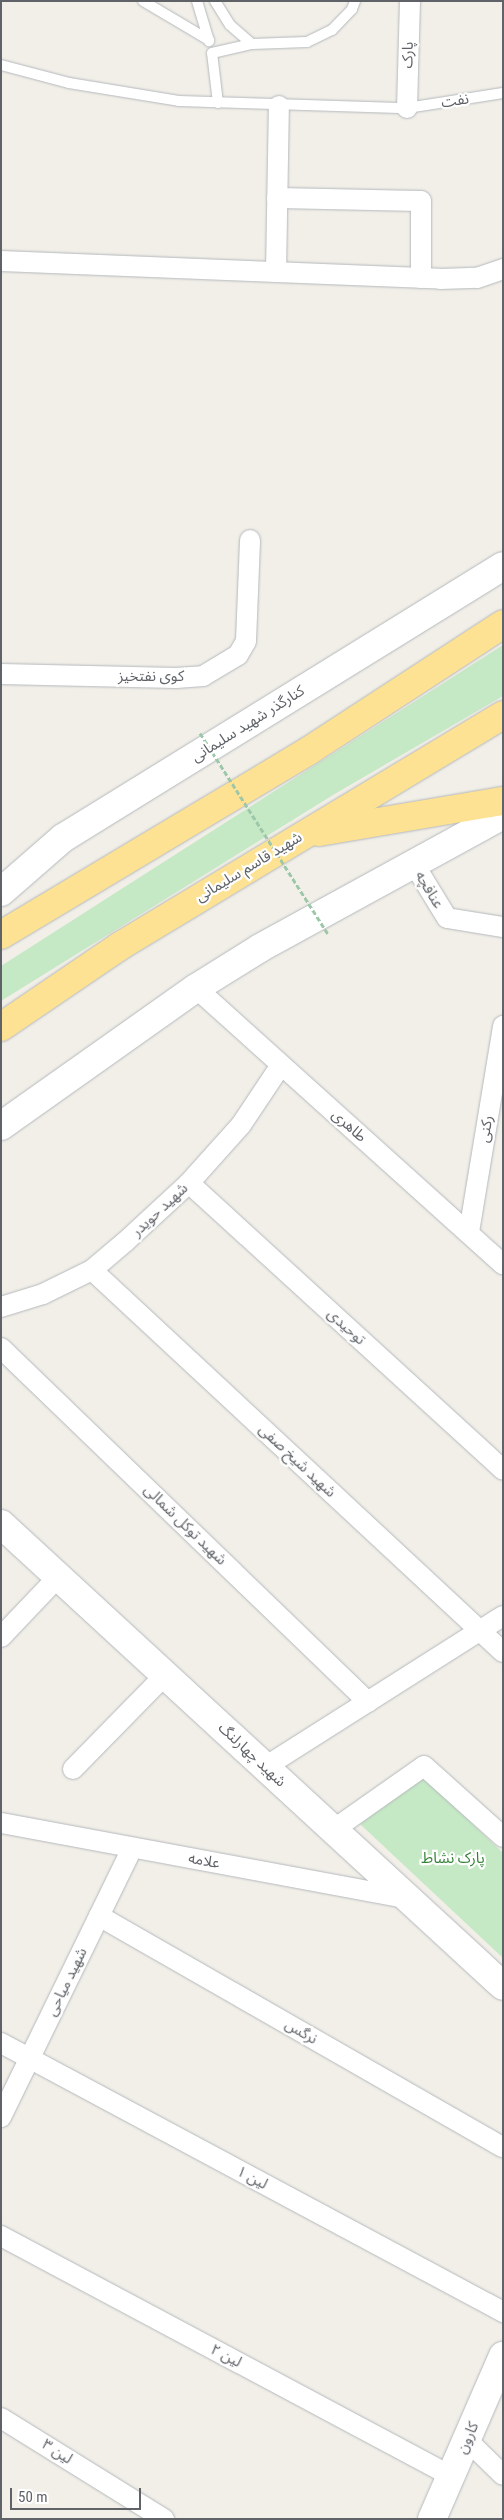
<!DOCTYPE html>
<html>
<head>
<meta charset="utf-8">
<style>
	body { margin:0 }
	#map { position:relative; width:504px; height:2520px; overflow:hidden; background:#f1efe8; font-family:"Roboto Condensed","Noto Sans Arabic",sans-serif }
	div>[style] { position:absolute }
	.green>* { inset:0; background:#c5e8c5 }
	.roads { filter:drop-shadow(0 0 1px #b5b8bc) drop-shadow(0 0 1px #b5b8bc) }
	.lane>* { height:10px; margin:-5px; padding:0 5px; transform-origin:5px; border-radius:5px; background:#fff }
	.street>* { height:20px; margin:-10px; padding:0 10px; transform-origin:10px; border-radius:10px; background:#fff }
	.secondary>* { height:28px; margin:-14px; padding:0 14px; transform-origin:14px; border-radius:14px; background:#fff }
	.highway>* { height:28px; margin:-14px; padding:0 14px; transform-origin:14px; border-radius:14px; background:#fde293 }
	.path-bridge>* { height:3px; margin-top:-1.5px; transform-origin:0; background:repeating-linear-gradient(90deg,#9cc7a9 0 5px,transparent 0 7.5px) }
	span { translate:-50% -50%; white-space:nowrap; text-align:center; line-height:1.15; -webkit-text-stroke:4.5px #fff; paint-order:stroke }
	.street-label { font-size:15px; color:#5f6368 }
	.park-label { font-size:15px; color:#348238 }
	.frame { position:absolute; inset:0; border:2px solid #5f6368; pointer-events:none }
	.scale { position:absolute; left:10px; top:2488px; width:131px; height:22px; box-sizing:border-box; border:2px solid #5f6368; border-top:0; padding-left:6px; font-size:15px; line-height:18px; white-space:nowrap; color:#5f6368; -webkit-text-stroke:4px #fff; paint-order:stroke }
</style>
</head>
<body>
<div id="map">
	<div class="green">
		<div style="clip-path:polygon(503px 645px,503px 696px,333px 795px,1px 1001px,1px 966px)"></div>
		<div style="clip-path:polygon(424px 1778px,503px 1853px,503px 1958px,360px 1824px)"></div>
	</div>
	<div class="roads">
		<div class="lane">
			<div style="left:143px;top:1px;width:77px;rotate:30.6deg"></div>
			<div style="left:197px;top:1px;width:42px;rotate:73.3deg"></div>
			<div style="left:215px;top:1px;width:28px;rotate:58deg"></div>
			<div style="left:230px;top:25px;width:29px;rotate:41deg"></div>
			<div style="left:1px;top:65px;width:70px;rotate:14.8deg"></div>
			<div style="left:69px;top:83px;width:111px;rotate:9.3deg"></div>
			<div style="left:179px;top:101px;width:228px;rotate:1.8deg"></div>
			<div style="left:407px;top:108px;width:97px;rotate:-8.9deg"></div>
			<div style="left:218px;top:103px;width:50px;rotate:-96.8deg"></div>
			<div style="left:212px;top:53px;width:41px;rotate:-12.7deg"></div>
			<div style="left:252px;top:44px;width:55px;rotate:-2.1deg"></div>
			<div style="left:307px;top:42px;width:28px;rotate:-26deg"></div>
			<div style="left:332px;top:30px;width:29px;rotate:-46deg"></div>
			<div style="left:352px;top:9px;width:9px;rotate:-69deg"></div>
		</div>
		<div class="street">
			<div style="left:407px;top:108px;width:107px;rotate:-88.4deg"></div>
			<div style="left:277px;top:198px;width:144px;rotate:1.2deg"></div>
			<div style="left:421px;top:201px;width:77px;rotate:90deg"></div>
			<div style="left:1px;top:261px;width:439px;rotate:2.3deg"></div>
			<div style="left:440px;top:279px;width:37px;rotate:-2deg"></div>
			<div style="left:477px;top:278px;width:28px;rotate:-19deg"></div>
			<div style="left:276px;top:272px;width:166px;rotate:-89deg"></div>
			<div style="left:1px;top:674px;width:175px;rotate:1.3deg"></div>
			<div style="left:176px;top:678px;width:27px;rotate:-4deg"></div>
			<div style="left:203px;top:676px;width:41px;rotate:-31deg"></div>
			<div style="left:238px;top:655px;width:16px;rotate:-60deg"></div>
			<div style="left:246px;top:641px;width:101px;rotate:-87.7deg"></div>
			<div style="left:414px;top:864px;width:63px;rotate:58.6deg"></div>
			<div style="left:447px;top:918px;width:57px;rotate:9.1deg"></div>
			<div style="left:196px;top:988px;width:413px;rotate:42deg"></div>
			<div style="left:189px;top:1183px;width:425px;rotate:42.4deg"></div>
			<div style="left:469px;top:1232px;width:209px;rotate:-80.6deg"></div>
			<div style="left:92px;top:1270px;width:561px;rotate:42.91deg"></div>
			<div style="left:1px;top:1307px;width:44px;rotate:-17.2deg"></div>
			<div style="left:43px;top:1294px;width:55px;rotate:-26.1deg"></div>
			<div style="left:92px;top:1270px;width:43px;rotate:-40.3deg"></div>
			<div style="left:125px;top:1242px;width:87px;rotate:-42.7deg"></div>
			<div style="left:189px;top:1183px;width:78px;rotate:-48.1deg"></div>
			<div style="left:241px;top:1125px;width:72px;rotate:-56.3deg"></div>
			<div style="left:1px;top:1348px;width:510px;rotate:43.97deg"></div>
			<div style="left:1px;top:1637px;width:83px;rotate:-46.5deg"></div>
			<div style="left:265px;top:1767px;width:282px;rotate:-32.4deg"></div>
			<div style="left:73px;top:1769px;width:132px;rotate:-45.6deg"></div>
			<div style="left:1px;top:1823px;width:413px;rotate:10.5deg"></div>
			<div style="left:333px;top:1830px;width:111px;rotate:-35.1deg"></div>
			<div style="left:424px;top:1766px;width:106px;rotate:41.9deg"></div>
			<div style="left:99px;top:1916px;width:465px;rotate:29.8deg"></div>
			<div style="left:1px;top:2043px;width:570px;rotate:28.18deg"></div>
			<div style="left:1px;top:2117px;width:299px;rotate:-64deg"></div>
			<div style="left:1px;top:2236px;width:510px;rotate:28.07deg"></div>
			<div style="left:1px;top:2418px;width:192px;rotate:31.8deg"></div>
			<div style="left:467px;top:2440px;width:50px;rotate:44.2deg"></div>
		</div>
		<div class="secondary">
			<div style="left:1px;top:892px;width:82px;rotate:-41.1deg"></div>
			<div style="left:63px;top:838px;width:517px;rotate:-31.72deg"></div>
			<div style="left:1px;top:1126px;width:239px;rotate:-35.3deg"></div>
			<div style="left:196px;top:988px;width:75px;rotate:-32deg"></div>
			<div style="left:260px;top:948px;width:277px;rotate:-28.7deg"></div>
			<div style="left:1px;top:1524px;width:682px;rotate:42.62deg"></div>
			<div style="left:432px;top:2519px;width:178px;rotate:-66.5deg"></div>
		</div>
		<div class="highway">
			<div style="left:319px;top:832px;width:187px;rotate:-9.6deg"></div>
			<div style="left:1px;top:935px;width:360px;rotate:-30.9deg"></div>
			<div style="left:310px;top:750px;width:230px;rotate:-33.1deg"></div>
			<div style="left:1px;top:1027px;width:144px;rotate:-34.2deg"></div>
			<div style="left:120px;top:946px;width:447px;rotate:-31.1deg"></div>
		</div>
	</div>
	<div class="path-bridge">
		<div style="left:200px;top:733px;width:238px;rotate:57.5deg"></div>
	</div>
	<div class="street-label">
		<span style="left:408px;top:55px;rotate:-88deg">پارک</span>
		<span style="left:455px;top:101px;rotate:-9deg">نفت</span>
		<span style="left:151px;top:677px">کوی نفتخیز</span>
		<span style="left:248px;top:724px;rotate:-32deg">کنارگذر شهید سلیمانی</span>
		<span style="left:249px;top:867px;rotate:-31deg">شهید قاسم سلیمانی</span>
		<span style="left:429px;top:890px;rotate:59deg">عنافچه</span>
		<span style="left:349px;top:1126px;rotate:42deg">طاهری</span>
		<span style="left:486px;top:1129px;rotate:-81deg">رکنی</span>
		<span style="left:160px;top:1210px;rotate:-43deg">شهید حویدر</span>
		<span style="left:346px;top:1327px;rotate:42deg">توحیدی</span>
		<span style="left:297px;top:1461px;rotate:43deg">شهید شیخ صفی</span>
		<span style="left:185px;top:1525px;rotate:44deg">شهید توکل شمالی</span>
		<span style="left:252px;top:1755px;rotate:43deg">شهید چهارلنگ</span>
		<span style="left:204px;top:1861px;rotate:10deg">علامه</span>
		<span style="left:67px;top:1982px;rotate:-64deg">شهید میاحی</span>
		<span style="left:301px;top:2032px;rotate:30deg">نرگس</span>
		<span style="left:252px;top:2178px;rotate:28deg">لین ۱</span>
		<span style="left:226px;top:2356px;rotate:28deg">لین ۲</span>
		<span style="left:468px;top:2438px;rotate:-66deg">کارون</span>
		<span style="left:57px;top:2452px;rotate:32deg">لین ۳</span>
	</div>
	<div class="park-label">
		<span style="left:453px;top:1859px">پارک نشاط</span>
	</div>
	<div class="frame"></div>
	<div class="scale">50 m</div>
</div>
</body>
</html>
